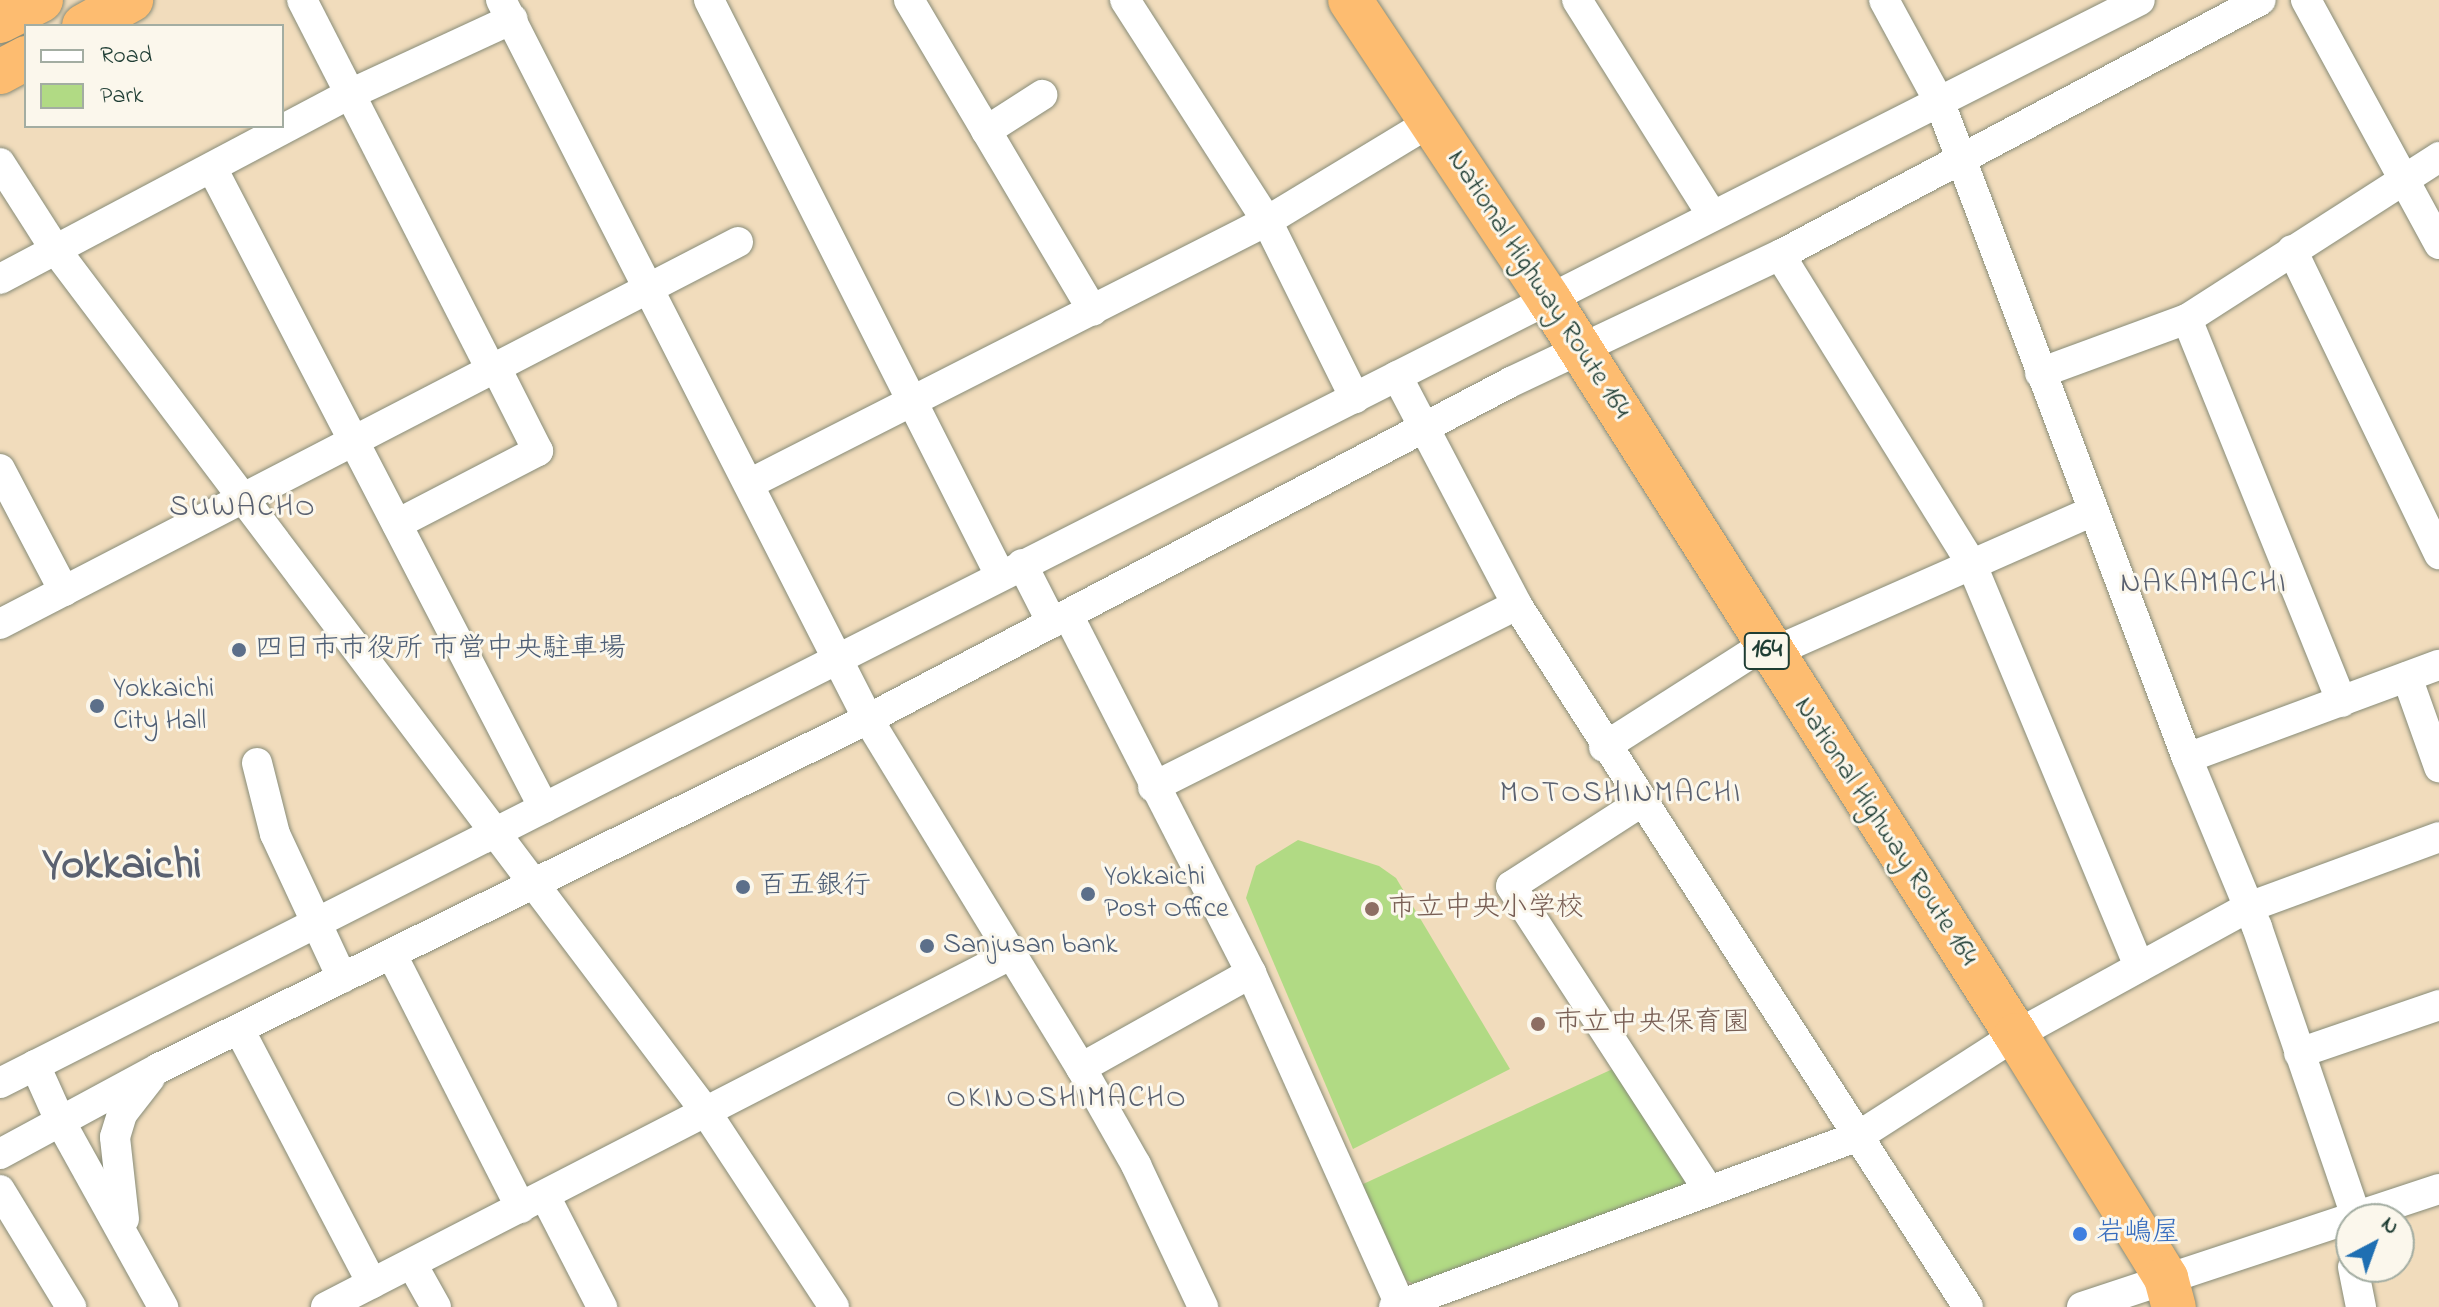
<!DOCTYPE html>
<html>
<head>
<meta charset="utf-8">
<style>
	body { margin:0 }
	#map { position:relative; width:2439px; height:1307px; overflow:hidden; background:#f1dcbc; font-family:"Indie Flower","Klee One",sans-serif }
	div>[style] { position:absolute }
	.green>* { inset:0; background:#b1da84 }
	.roads { filter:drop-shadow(0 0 2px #888c78) drop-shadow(0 0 2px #888c78) }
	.minor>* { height:30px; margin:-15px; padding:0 15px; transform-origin:15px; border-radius:15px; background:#fff }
	.highway>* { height:44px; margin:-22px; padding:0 22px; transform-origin:22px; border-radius:22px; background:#fdbc70 }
	.dots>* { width:22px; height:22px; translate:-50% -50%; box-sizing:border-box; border:4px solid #fbf7ec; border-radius:50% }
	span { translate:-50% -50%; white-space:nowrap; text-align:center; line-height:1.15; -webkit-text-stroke:6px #fbf7ec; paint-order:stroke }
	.shield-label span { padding:2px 6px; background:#fbf7ec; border:2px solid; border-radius:6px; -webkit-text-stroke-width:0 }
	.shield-label { font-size:26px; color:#1f3d34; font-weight:700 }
	.street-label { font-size:28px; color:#1f3d34 }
	.service-label { font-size:28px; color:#4e5e75 }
	.left { translate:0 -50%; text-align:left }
	.education-label { font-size:28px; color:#785e54 }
	.shop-label { font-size:28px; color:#366cbe }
	.neighbourhood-label { font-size:30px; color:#5a6170; letter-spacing:2px }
	.town-label { font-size:44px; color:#5a6170; font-weight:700 }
	.legend { position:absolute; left:24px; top:24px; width:260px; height:104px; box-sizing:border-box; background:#fbf7ec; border:2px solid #a3ada2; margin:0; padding:10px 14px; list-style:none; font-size:24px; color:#1f3d34 }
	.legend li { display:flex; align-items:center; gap:16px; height:40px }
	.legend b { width:40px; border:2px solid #a3ada2 }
	.north { position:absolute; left:2335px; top:1203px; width:80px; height:80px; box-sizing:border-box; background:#fbf7ec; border:2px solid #a3ada2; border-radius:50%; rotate:41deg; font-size:22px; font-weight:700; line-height:32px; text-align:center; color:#1f3d34 }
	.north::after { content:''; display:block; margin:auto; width:28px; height:36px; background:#1f6fb2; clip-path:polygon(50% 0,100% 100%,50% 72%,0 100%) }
</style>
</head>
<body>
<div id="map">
	<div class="green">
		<div style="clip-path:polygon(1298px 840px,1379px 866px,1396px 878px,1510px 1069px,1353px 1149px,1246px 898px,1256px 866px)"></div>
		<div style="clip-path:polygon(1617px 1067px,1687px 1175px,1684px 1187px,1414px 1284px,1404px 1279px,1361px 1185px)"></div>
	</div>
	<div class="roads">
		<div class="minor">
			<div style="left:302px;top:0;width:415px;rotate:62.9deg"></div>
			<div style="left:501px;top:0;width:807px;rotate:62.96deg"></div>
			<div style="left:868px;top:719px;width:409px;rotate:58.6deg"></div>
			<div style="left:1081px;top:1068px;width:112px;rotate:60.4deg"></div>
			<div style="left:1136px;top:1165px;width:157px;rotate:64.7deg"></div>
			<div style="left:709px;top:0;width:644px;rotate:63.16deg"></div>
			<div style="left:909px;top:0;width:361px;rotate:59.4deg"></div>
			<div style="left:1125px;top:0;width:263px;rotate:57.3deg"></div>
			<div style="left:1267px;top:221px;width:198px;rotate:63.6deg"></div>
			<div style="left:1577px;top:0;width:254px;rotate:57.9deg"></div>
			<div style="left:1884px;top:0;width:117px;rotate:61.5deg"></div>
			<div style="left:1940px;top:103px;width:700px;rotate:69.34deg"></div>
			<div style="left:2187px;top:758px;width:183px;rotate:67.5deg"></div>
			<div style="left:2257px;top:927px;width:305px;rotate:71.1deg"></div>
			<div style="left:2306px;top:0;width:278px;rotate:61.4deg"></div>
			<div style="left:986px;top:131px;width:67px;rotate:-32.7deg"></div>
			<div style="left:0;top:163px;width:102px;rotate:57.4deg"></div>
			<div style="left:55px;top:249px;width:1081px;rotate:52.97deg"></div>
			<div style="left:706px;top:1112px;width:233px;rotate:56.7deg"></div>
			<div style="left:212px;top:168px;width:721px;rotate:62.58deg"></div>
			<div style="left:2292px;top:250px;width:338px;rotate:64.2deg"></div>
			<div style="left:1780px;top:255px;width:365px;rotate:58.2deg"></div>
			<div style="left:1972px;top:565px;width:435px;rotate:67.4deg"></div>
			<div style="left:0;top:279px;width:396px;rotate:-27.9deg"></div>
			<div style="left:350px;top:94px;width:179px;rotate:-24.8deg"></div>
			<div style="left:2187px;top:319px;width:413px;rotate:68deg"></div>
			<div style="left:2040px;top:373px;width:157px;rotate:-20.2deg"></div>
			<div style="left:2187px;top:319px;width:300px;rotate:-32.7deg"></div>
			<div style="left:1397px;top:376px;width:259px;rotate:62.3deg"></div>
			<div style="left:1517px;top:605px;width:834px;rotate:57.28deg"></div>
			<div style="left:0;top:469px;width:138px;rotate:62.3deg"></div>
			<div style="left:749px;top:484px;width:581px;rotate:-26.92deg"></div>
			<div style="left:1267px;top:221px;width:193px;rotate:-31.2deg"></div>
			<div style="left:397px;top:524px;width:159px;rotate:-27.4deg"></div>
			<div style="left:538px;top:451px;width:93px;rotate:-116.8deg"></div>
			<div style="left:1022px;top:564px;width:66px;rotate:63deg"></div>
			<div style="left:1068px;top:615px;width:402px;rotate:62.9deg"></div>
			<div style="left:1251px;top:973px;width:366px;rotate:65.8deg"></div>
			<div style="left:0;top:624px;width:831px;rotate:-27.37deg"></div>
			<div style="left:1769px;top:654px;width:354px;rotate:-23.8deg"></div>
			<div style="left:2407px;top:677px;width:96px;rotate:70.4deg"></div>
			<div style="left:1604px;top:747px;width:190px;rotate:-32.5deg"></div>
			<div style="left:2187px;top:758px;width:269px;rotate:-20.3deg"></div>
			<div style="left:257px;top:763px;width:73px;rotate:75.8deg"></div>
			<div style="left:275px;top:834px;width:159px;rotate:65deg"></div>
			<div style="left:1153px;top:787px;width:407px;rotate:-26.6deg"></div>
			<div style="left:1640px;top:803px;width:153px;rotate:147.2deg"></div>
			<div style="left:1511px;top:886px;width:364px;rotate:57deg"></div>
			<div style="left:392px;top:955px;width:284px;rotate:63deg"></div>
			<div style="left:239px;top:1029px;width:287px;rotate:62.4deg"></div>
			<div style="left:2299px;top:1053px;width:148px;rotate:-18.9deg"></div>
			<div style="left:35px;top:1065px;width:61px;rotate:65.9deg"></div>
			<div style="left:60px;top:1121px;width:213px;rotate:61deg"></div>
			<div style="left:1081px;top:1068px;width:195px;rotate:-29.2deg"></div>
			<div style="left:0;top:1083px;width:2398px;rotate:-26.84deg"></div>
			<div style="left:0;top:1154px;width:181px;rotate:-28.4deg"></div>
			<div style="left:159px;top:1068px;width:790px;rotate:-26.21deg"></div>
			<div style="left:868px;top:719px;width:726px;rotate:-27.66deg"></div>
			<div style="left:1511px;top:382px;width:297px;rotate:-25.3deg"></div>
			<div style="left:1780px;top:255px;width:544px;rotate:-27.93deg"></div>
			<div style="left:0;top:1190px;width:137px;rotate:58.7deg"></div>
			<div style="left:545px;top:1196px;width:125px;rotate:62.8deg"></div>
			<div style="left:124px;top:1219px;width:82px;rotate:-96.3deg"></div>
			<div style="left:115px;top:1137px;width:24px;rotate:-73deg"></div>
			<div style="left:122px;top:1114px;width:46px;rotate:-52.1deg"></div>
			<div style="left:412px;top:1264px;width:49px;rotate:60.8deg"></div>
			<div style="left:2353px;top:1267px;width:41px;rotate:78.7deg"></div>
			<div style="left:326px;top:1307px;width:769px;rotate:-27.23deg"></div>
			<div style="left:1394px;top:1307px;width:493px;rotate:-20.2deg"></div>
			<div style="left:1857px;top:1137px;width:189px;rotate:-32.7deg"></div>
			<div style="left:2016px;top:1035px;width:266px;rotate:-28.8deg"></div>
			<div style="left:2249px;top:907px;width:202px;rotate:-20.2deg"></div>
			<div style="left:2082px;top:1307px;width:376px;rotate:-18.3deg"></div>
		</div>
		<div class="highway">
			<div style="left:1350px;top:0;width:358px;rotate:56.4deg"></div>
			<div style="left:1548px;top:298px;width:873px;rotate:57.58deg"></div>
			<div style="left:2016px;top:1035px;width:286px;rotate:58.3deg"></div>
			<div style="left:2166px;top:1278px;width:30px;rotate:75deg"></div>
			<div style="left:0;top:21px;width:46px;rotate:-27.1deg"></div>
			<div style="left:84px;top:26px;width:54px;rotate:-29deg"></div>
			<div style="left:0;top:72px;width:30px;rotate:-28deg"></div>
		</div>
	</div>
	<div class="dots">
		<div style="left:239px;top:650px;background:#5c6f8a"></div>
		<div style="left:97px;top:706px;background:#5c6f8a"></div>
		<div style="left:743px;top:887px;background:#5c6f8a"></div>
		<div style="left:1088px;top:894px;background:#5c6f8a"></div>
		<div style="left:1372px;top:909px;background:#8d6e63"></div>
		<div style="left:927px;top:946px;background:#5c6f8a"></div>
		<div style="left:1538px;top:1024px;background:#8d6e63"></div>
		<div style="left:2080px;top:1234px;background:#3f7fe0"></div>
	</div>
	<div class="shield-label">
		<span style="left:1767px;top:651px">164</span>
	</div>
	<div class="street-label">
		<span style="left:1538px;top:285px;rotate:57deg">National Highway Route 164</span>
		<span style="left:1885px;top:832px;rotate:57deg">National Highway Route 164</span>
	</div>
	<div class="service-label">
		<span class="left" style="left:255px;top:650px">四日市市役所 市営中央駐車場</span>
		<span class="left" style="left:113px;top:706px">Yokkaichi<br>City Hall</span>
		<span class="left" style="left:1104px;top:894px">Yokkaichi<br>Post Office</span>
		<span class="left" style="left:759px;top:887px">百五銀行</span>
		<span class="left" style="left:943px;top:946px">Sanjusan bank</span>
	</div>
	<div class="education-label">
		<span class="left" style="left:1388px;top:909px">市立中央小学校</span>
		<span class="left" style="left:1554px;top:1024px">市立中央保育園</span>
	</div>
	<div class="shop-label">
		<span class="left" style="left:2096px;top:1234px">岩嶋屋</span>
	</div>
	<div class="neighbourhood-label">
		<span style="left:243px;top:508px">SUWACHO</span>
		<span style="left:2204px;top:584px">NAKAMACHI</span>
		<span style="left:1621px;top:794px">MOTOSHINMACHI</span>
		<span style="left:1067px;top:1099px">OKINOSHIMACHO</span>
	</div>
	<div class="town-label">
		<span style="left:122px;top:866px">Yokkaichi</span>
	</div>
	<ul class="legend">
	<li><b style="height:10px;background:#fff"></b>Road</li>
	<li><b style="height:22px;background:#b1da84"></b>Park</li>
	</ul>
	<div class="north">N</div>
</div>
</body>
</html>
